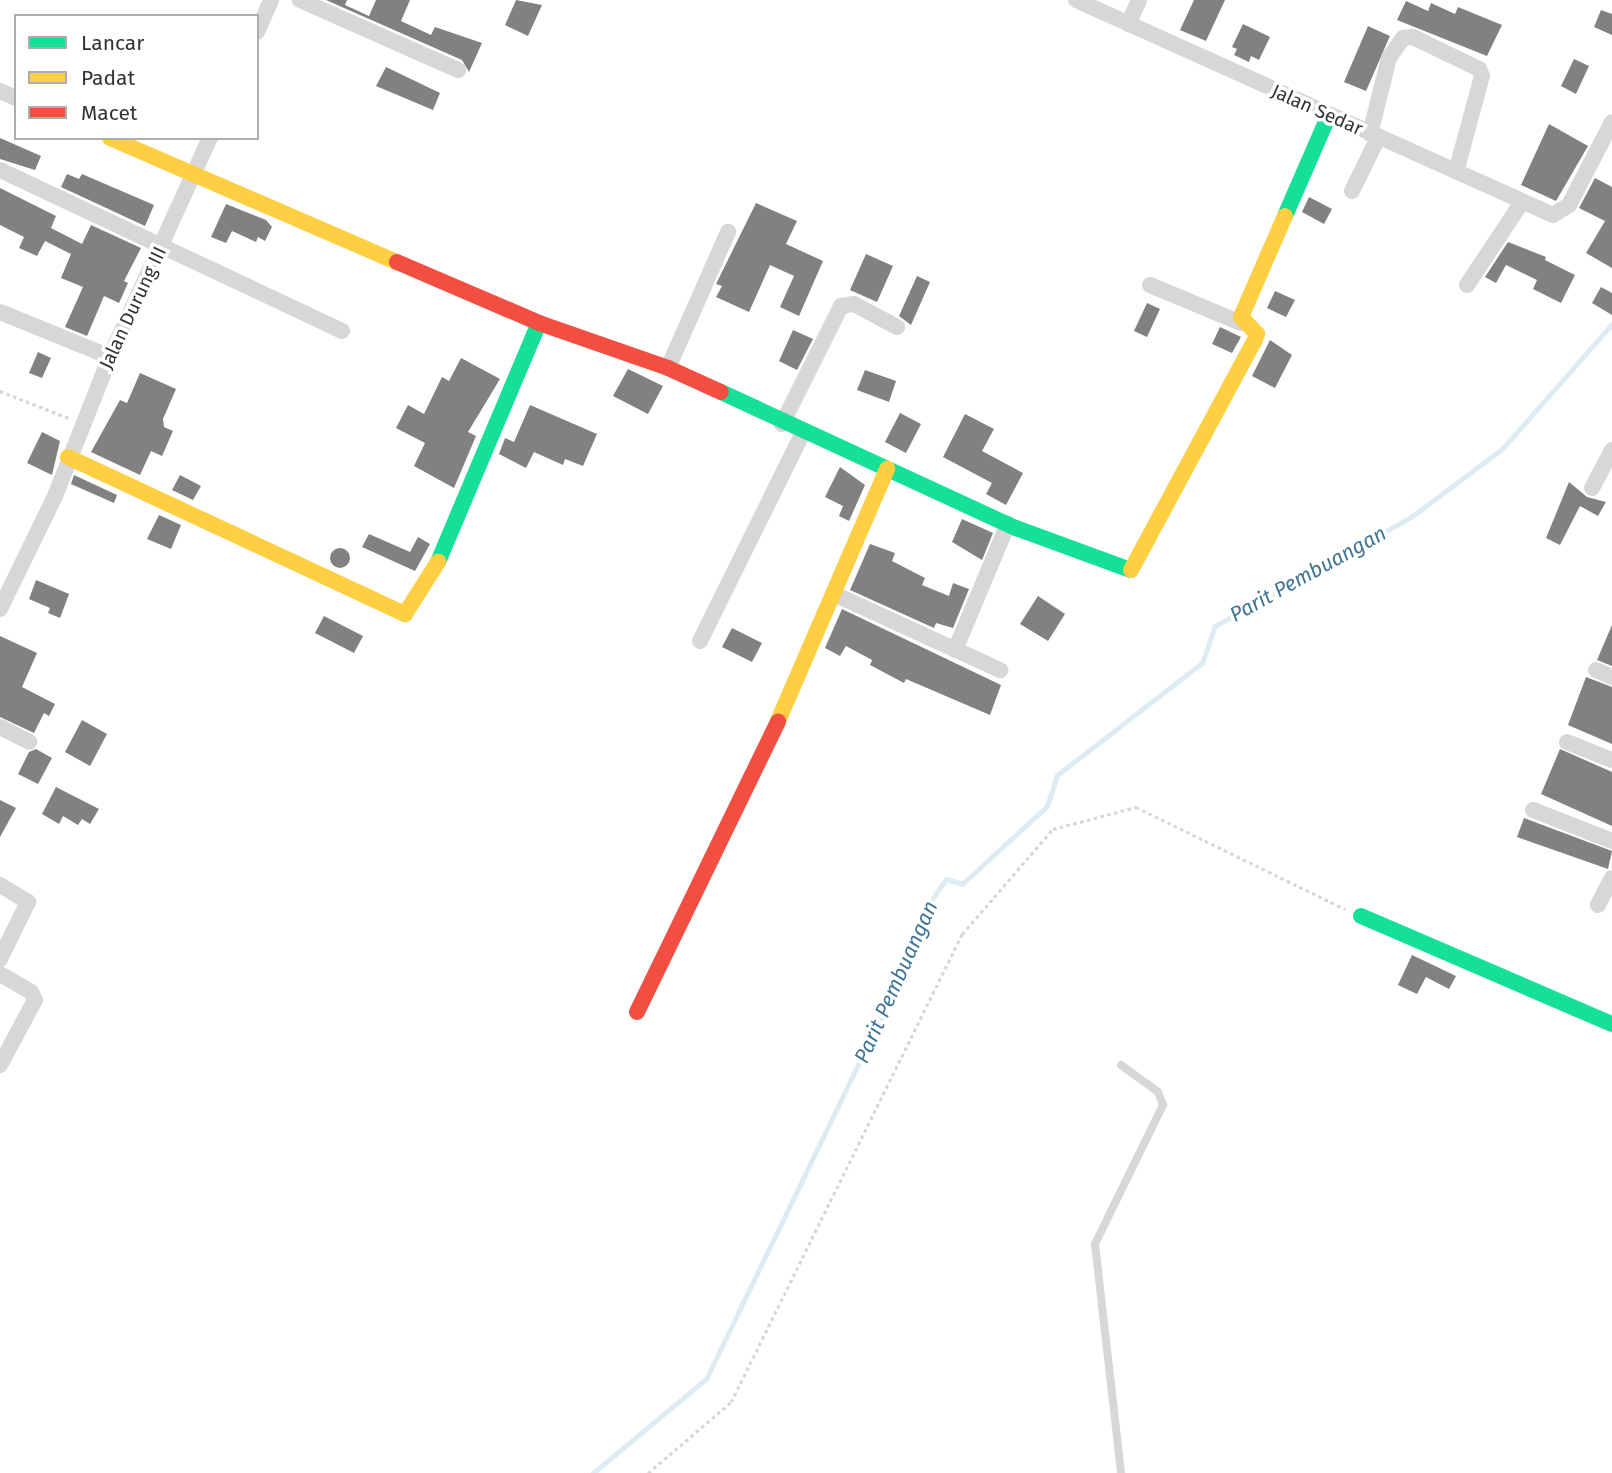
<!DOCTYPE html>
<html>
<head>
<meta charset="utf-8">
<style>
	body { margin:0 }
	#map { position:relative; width:1612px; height:1473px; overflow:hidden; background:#fff; font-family:"Fira Sans",sans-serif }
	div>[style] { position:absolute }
	.stream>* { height:5px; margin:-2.5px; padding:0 2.5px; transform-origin:2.5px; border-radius:2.5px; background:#ddebf3 }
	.building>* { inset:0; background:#818181 }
	.round { border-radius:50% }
	.path>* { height:2.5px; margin-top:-1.25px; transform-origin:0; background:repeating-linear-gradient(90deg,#d6d6d6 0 3.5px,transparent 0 7px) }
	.lane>* { height:8px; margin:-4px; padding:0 4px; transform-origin:4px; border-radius:4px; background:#d7d7d7 }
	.street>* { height:16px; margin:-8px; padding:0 8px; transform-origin:8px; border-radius:8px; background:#d7d7d7 }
	.fast>* { height:16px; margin:-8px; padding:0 8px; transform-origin:8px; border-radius:8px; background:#16e098 }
	.slow>* { height:16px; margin:-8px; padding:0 8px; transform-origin:8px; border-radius:8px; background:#ffcf43 }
	.jam>* { height:16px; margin:-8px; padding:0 8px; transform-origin:8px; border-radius:8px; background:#f24e42 }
	span { translate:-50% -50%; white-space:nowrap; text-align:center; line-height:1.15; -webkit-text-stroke:7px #fff; paint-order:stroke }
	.street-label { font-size:19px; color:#333 }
	.water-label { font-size:21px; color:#3f7597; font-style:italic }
	.legend { position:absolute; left:14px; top:14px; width:245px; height:126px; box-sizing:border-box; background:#fff; border:2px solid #adadad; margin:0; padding:9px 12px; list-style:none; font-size:21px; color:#333 }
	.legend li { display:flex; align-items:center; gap:14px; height:35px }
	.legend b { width:35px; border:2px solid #adadad }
</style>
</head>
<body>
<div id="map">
	<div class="stream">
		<div style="left:593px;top:1473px;width:147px;rotate:-39.8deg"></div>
		<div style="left:706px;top:1379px;width:450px;rotate:-64.2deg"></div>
		<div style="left:902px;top:974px;width:74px;rotate:-69.4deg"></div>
		<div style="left:928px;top:905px;width:32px;rotate:-55deg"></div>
		<div style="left:946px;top:879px;width:17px;rotate:17deg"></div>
		<div style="left:962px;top:884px;width:115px;rotate:-42.5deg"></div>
		<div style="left:1047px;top:806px;width:33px;rotate:-72deg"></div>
		<div style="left:1057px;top:775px;width:183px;rotate:-37.7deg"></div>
		<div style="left:1202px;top:663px;width:39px;rotate:-71deg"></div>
		<div style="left:1215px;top:626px;width:224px;rotate:-29.1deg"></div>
		<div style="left:1411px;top:517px;width:114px;rotate:-36.8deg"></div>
		<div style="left:1502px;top:449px;width:167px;rotate:-48.7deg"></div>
	</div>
	<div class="building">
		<div style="clip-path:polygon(326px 0,347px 0,345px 5px,369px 16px,376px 0,410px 0,401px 21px,431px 35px,435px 27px,482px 43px,469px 72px,462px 60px)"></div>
		<div style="clip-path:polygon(516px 0,542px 5px,528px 36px,505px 25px)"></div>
		<div style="clip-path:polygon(1194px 0,1225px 0,1206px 41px,1180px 30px)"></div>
		<div style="clip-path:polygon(1406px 1px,1428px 11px,1431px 3px,1455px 14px,1458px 7px,1502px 25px,1487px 56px,1397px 20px)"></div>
		<div style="clip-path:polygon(1601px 10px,1612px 14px,1612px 35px,1594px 27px)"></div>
		<div style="clip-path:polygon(1243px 24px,1270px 37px,1259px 60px,1251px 56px,1249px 62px,1234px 55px,1237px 49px,1232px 47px)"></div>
		<div style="clip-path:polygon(1368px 26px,1390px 36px,1366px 91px,1344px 82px)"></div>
		<div style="clip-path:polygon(1574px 59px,1589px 66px,1576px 94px,1561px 86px)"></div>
		<div style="clip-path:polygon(386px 67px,440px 93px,433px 110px,376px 86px)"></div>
		<div style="clip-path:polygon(1549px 124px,1588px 146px,1556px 201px,1521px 185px)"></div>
		<div style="clip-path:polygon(0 138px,41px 156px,35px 170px,0 159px)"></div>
		<div style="clip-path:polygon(67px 174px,79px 179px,82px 174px,154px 205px,145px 226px,61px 187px)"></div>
		<div style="clip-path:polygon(1595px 178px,1612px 187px,1612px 268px,1586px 253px,1605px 221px,1579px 208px)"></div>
		<div style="clip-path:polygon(0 188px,56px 216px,51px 228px,82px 244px,91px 225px,141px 248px,124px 281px,128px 283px,119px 303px,104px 296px,87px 336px,65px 327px,83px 287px,61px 278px,71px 254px,45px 241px,37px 256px,19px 248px,24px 237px,0 225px)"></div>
		<div style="clip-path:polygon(1309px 197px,1332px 209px,1324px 224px,1302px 212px)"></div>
		<div style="clip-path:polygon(756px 203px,797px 221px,786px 244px,823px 261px,799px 316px,780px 307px,794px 276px,770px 265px,749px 312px,716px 297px,722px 286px,716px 284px)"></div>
		<div style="clip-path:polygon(226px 204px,266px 220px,272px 227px,265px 241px,258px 237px,256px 242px,232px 231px,226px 243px,211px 237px)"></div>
		<div style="clip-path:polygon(1508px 242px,1546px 257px,1545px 260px,1575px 275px,1561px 303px,1533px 289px,1537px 280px,1506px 265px,1496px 283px,1485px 277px)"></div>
		<div style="clip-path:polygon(866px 254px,893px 266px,877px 302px,850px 290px)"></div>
		<div style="clip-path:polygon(917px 276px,930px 282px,911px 325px,899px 316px)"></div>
		<div style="clip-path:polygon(1601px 287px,1612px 293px,1612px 315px,1592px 303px)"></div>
		<div style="clip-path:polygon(1275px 291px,1295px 300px,1286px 317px,1267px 308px)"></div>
		<div style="clip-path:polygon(1147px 303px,1160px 309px,1147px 337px,1134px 331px)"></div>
		<div style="clip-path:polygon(1220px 327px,1241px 337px,1232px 353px,1212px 344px)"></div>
		<div style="clip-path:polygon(793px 330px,813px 339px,797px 370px,779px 361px)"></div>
		<div style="clip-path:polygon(1270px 340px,1292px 355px,1275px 388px,1252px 376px)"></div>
		<div style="clip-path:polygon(38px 352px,51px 358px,42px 378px,29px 373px)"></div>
		<div style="clip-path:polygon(461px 358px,500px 379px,468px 432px,476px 436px,454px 488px,414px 466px,425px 443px,396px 428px,408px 405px,424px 414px,442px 377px,449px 381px)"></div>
		<div style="clip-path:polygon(628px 369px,663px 386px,648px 414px,613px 396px)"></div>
		<div style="clip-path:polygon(865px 370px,896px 381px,889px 402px,857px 390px)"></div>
		<div style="clip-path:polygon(140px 373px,176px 389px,163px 419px,164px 427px,173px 431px,162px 456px,151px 451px,140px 475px,91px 452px,120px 400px,127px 403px)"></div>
		<div style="clip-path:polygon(530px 405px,597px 434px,583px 466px,565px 459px,563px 465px,534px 452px,526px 468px,499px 454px,505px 438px,514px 442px)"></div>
		<div style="clip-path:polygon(900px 413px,921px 424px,906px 453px,885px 442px)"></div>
		<div style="clip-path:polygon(965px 414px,994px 429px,982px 451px,1023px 473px,1006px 505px,986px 494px,992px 483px,943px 457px)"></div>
		<div style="clip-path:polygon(42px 432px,60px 441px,52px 475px,27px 463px)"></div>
		<div style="clip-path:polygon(840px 467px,865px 485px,849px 521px,839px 516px,843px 506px,825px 497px)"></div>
		<div style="clip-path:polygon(74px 475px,117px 495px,114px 503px,71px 484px)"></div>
		<div style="clip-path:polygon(180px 475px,201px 486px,193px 500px,172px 490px)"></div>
		<div style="clip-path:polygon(1569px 482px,1587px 497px,1606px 502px,1598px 516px,1580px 506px,1560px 545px,1546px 538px)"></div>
		<div style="clip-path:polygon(159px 515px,181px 525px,171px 549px,147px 539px)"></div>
		<div style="clip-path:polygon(962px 519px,993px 533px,982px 560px,952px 542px)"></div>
		<div style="clip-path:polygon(369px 534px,410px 552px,418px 537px,430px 544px,415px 571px,362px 547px)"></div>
		<div style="clip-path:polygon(870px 544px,895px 553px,892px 561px,925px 578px,922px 585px,949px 596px,953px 583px,969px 589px,953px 628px,936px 623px,934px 628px,850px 590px)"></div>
		<div class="round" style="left:330px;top:548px;width:20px;height:20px"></div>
		<div style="clip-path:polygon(36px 580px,69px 594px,60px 618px,48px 613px,50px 608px,29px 599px)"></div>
		<div style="clip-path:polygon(1038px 596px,1065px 614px,1048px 641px,1020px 624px)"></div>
		<div style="clip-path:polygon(842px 609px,1001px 685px,990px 715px,906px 679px,904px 683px,870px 665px,872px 660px,846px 646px,840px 656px,825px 648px)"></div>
		<div style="clip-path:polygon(324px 616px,363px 636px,354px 653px,315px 633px)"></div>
		<div style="clip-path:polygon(1612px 625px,1612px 666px,1597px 660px)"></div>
		<div style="clip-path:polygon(732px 628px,762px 643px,752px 662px,722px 647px)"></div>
		<div style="clip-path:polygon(0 636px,37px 653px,22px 687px,55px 704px,49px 716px,44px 713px,34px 733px,0 717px)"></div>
		<div style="clip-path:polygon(1586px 677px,1612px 687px,1612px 744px,1568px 725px)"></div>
		<div style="clip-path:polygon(82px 720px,107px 734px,90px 766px,65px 752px)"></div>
		<div style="clip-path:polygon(36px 749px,52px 758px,38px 784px,18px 774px,29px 752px)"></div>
		<div style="clip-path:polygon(1560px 749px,1612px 772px,1612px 826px,1541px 794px)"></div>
		<div style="clip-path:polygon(56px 787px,99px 809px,90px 824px,82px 819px,78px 825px,63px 816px,59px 824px,42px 814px)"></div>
		<div style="clip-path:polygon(0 800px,16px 808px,0 837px)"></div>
		<div style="clip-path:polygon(1524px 818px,1612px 851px,1608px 869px,1517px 837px)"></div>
		<div style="clip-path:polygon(1412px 955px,1456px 976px,1449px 989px,1426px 977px,1417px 994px,1398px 985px)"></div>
	</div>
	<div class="path">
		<div style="left:0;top:391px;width:74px;rotate:21.4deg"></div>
		<div style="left:648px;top:1473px;width:109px;rotate:-40.5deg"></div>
		<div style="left:731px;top:1402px;width:522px;rotate:-63.73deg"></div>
		<div style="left:962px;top:934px;width:139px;rotate:-49.1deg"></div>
		<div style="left:1053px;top:829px;width:86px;rotate:-14.8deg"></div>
		<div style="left:1136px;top:807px;width:233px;rotate:26deg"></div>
	</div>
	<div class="lane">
		<div style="left:1121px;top:1065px;width:46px;rotate:36.1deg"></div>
		<div style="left:1158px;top:1092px;width:14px;rotate:69deg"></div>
		<div style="left:1163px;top:1105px;width:155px;rotate:116.1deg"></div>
		<div style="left:1095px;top:1244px;width:230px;rotate:83.5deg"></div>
	</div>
	<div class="street">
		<div style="left:300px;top:0;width:173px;rotate:23.9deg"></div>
		<div style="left:1076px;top:0;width:523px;rotate:24.26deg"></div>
		<div style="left:1553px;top:215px;width:19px;rotate:-32deg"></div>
		<div style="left:1569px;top:205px;width:93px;rotate:-62.6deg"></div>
		<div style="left:1128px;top:24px;width:26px;rotate:-65deg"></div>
		<div style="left:257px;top:32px;width:35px;rotate:-66deg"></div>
		<div style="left:0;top:91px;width:17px;rotate:24deg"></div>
		<div style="left:1370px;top:134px;width:78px;rotate:-76deg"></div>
		<div style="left:1389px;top:58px;width:24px;rotate:-55deg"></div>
		<div style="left:1403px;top:38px;width:10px;rotate:-6deg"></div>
		<div style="left:1413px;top:37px;width:73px;rotate:25.9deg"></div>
		<div style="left:1479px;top:69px;width:8px;rotate:67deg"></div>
		<div style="left:1482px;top:76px;width:99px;rotate:105.2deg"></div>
		<div style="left:0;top:170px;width:378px;rotate:25.2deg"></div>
		<div style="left:1352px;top:191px;width:59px;rotate:-63.9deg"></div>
		<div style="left:1150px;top:285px;width:99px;rotate:22.7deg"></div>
		<div style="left:1467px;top:285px;width:100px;rotate:-56.5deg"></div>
		<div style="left:0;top:312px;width:119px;rotate:22.2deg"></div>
		<div style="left:668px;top:368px;width:149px;rotate:-66.2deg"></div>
		<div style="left:782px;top:424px;width:132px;rotate:-63.4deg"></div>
		<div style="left:841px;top:306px;width:13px;rotate:-9deg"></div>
		<div style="left:854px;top:304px;width:49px;rotate:28.1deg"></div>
		<div style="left:1592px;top:488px;width:43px;rotate:-62.2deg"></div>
		<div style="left:834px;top:594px;width:183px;rotate:24.6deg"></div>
		<div style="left:0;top:609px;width:126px;rotate:-64deg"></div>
		<div style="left:55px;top:496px;width:149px;rotate:-68.4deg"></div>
		<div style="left:110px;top:357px;width:241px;rotate:-65.5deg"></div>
		<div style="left:700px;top:641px;width:232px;rotate:-63.7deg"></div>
		<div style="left:955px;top:650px;width:137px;rotate:-67.2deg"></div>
		<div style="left:1596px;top:670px;width:17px;rotate:24deg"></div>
		<div style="left:0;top:727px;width:33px;rotate:27deg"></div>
		<div style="left:1567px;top:742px;width:48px;rotate:21.8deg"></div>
		<div style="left:1533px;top:810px;width:85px;rotate:21.4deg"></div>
		<div style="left:0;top:885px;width:33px;rotate:31deg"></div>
		<div style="left:28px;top:902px;width:64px;rotate:116.2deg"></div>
		<div style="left:1598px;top:905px;width:30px;rotate:-63deg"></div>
		<div style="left:0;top:974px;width:36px;rotate:30deg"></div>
		<div style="left:31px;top:992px;width:9px;rotate:63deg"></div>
		<div style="left:35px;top:1000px;width:74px;rotate:118.3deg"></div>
	</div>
	<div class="fast">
		<div style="left:1285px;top:216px;width:108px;rotate:-66.5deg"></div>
		<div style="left:721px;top:392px;width:325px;rotate:24.8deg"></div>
		<div style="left:1016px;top:528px;width:122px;rotate:20.1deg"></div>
		<div style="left:438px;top:562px;width:259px;rotate:-67.1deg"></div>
		<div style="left:1361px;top:916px;width:273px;rotate:23.3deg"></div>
	</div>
	<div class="slow">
		<div style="left:110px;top:138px;width:313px;rotate:23.4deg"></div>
		<div style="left:68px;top:457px;width:372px;rotate:25deg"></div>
		<div style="left:405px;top:614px;width:62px;rotate:-57.6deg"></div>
		<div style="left:1131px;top:570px;width:259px;rotate:-61.7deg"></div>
		<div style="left:1254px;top:342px;width:9px;rotate:-69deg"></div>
		<div style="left:1257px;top:334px;width:23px;rotate:-133deg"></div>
		<div style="left:1241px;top:317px;width:110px;rotate:-66.5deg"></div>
		<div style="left:778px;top:721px;width:275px;rotate:-66.6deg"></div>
	</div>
	<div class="jam">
		<div style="left:397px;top:262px;width:155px;rotate:23.2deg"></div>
		<div style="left:539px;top:323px;width:137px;rotate:19.2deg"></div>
		<div style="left:668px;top:368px;width:58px;rotate:24.4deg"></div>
		<div style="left:637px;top:1012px;width:323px;rotate:-64.1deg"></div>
	</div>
	<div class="street-label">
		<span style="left:1317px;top:110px;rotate:24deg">Jalan Sedar</span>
		<span style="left:133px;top:308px;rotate:-65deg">Jalan Durung III</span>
	</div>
	<div class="water-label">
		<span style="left:1308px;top:574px;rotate:-29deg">Parit Pembuangan</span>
		<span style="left:896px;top:982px;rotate:-66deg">Parit Pembuangan</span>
	</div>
	<ul class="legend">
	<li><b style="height:9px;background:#16e098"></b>Lancar</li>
	<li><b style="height:9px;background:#ffcf43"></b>Padat</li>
	<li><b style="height:9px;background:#f24e42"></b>Macet</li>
	</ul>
</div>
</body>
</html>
